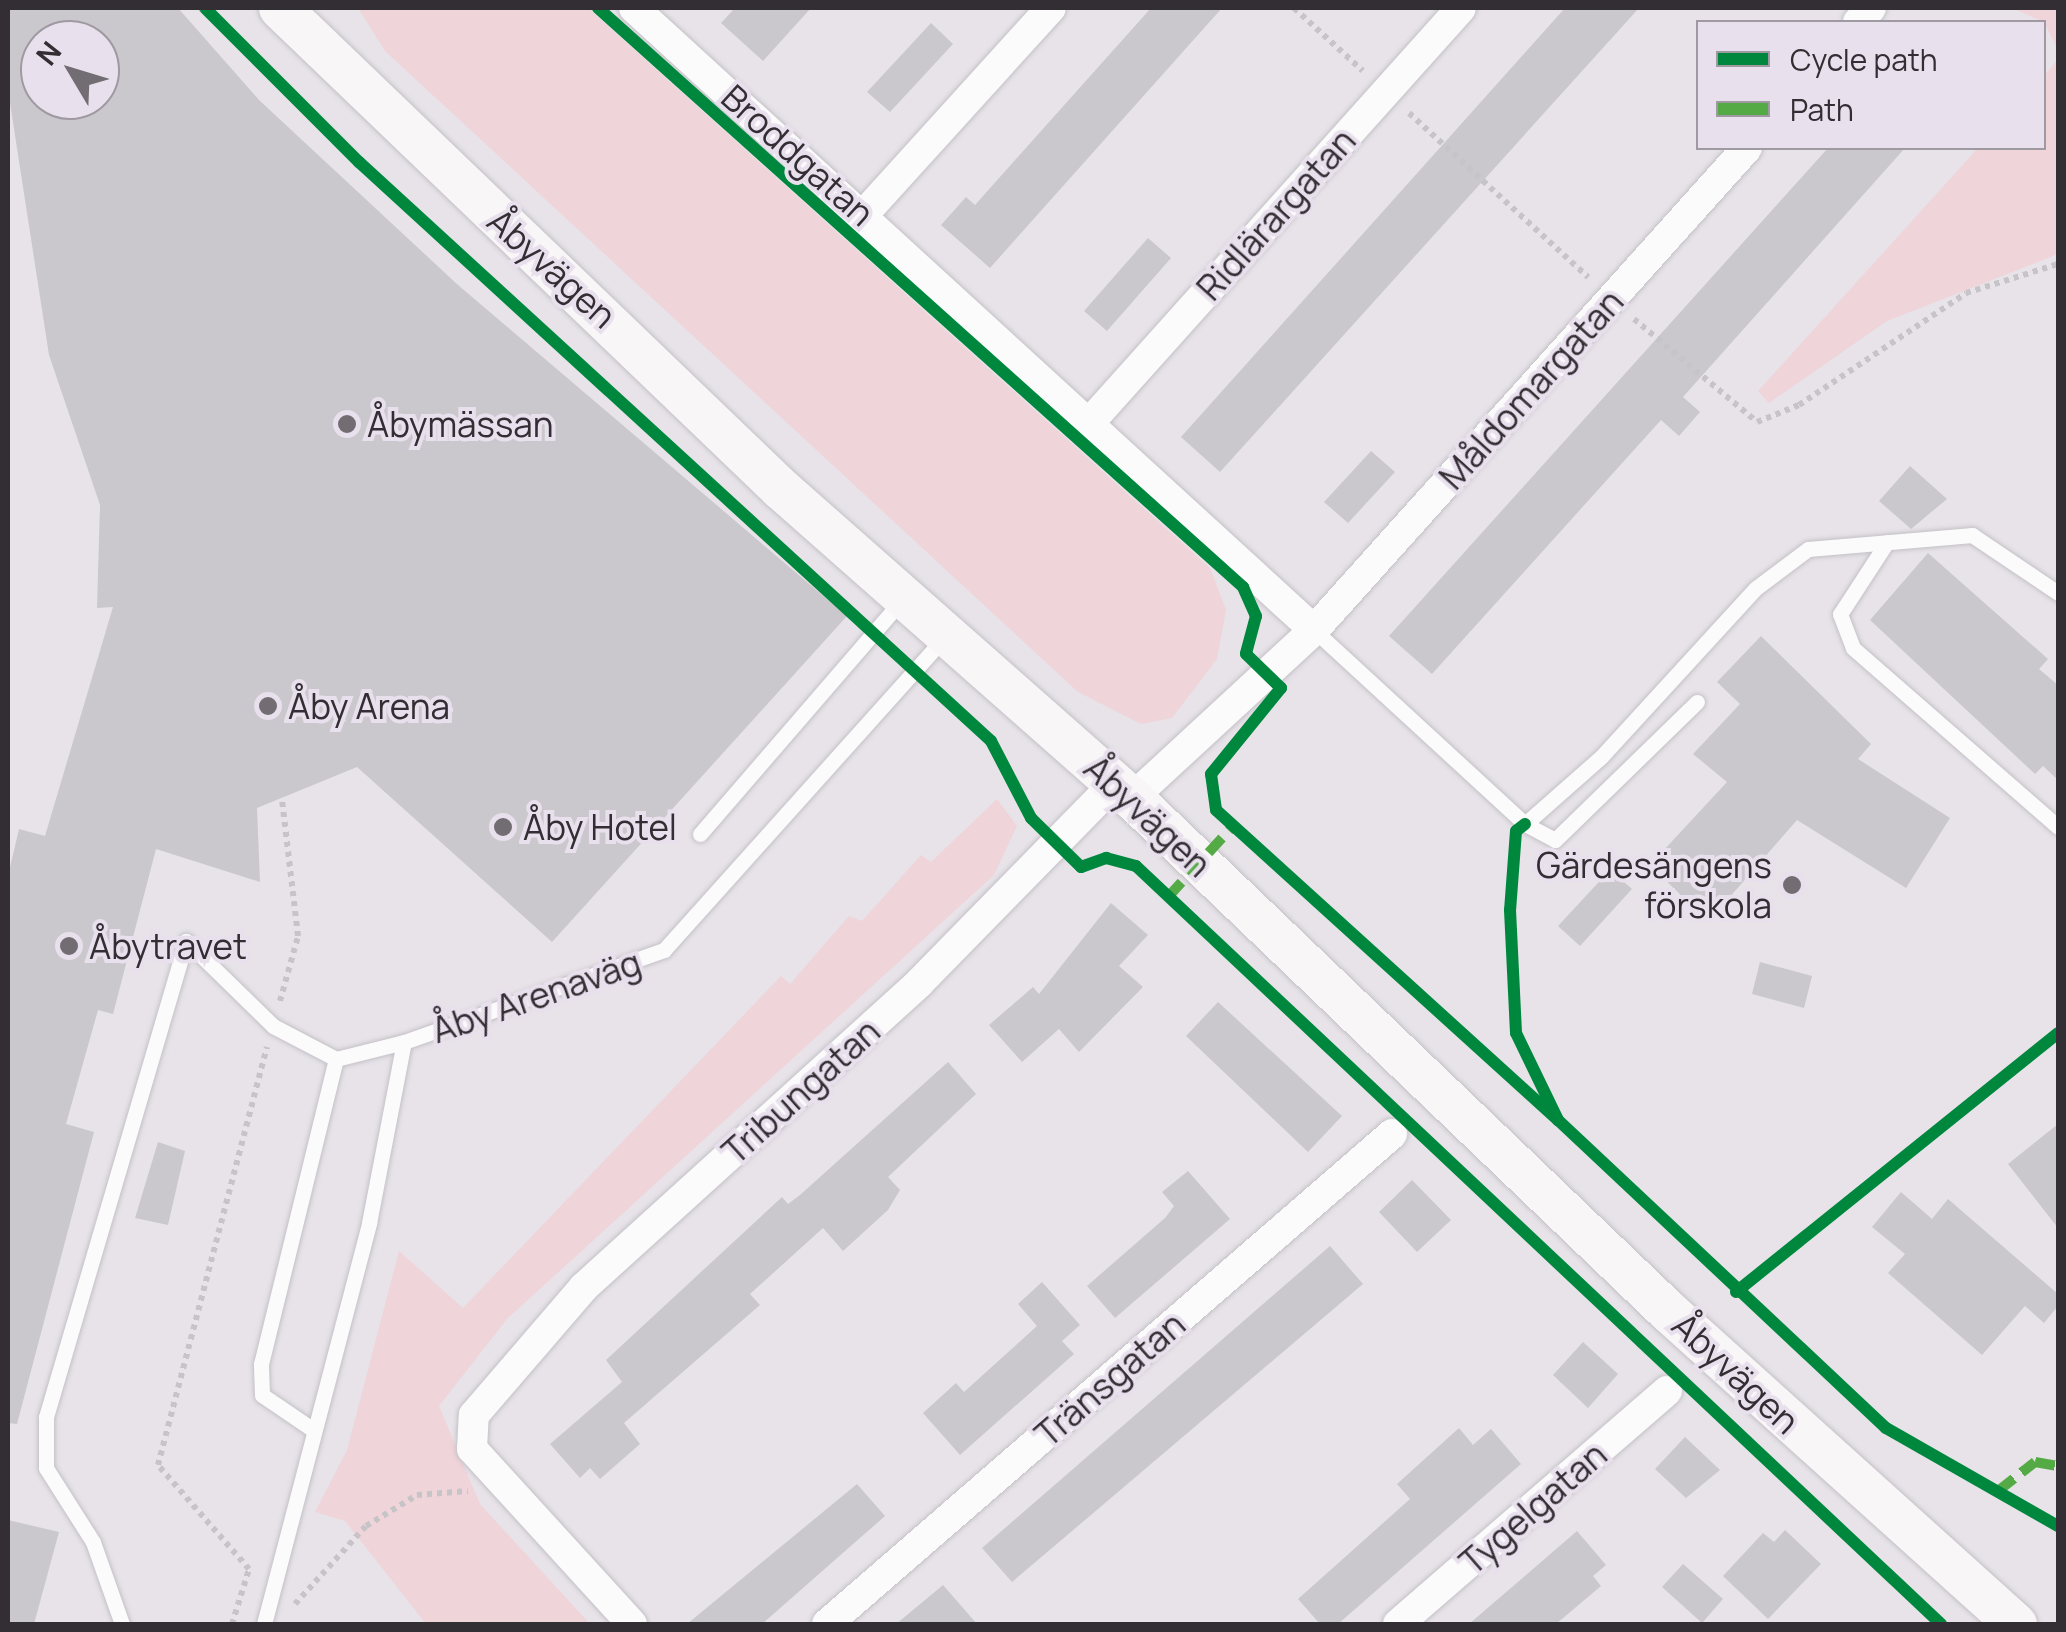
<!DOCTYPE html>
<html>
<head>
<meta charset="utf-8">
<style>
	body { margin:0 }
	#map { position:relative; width:2066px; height:1632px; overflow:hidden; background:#e7e3e9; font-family:Manrope,sans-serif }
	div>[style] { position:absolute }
	.green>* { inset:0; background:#efd4da }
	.building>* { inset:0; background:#cac8cd }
	.path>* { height:6px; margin-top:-3px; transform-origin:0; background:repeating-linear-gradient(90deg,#c7c4c8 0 5px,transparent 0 10px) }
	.roads { filter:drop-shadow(0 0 2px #c4c1c6) drop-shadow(0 0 2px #c4c1c6) }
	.lane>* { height:15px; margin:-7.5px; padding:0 7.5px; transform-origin:7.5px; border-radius:7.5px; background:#fbfbfc }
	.street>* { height:30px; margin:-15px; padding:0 15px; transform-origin:15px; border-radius:15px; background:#fbfbfc }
	.secondary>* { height:42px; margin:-21px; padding:0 21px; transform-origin:21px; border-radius:21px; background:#f9f6f8 }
	.quiet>* { height:10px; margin-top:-5px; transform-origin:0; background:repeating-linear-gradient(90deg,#54ab45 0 20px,transparent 0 30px) }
	.cycleway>* { height:12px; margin:-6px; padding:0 6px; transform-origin:6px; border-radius:6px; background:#00873e }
	.dots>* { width:28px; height:28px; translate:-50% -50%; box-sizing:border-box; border:5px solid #e8e0ec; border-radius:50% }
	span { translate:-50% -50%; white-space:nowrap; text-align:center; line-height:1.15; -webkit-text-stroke:8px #e8e0ec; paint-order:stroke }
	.street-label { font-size:35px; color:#322e33 }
	.poi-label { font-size:35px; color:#322e33 }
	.left { translate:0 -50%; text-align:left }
	.right { translate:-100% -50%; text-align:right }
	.frame { position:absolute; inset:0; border:10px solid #322e33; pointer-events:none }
	.legend { position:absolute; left:1696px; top:20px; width:350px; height:130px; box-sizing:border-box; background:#e8e0ec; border:2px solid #9f99a2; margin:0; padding:12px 18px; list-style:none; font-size:30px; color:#322e33 }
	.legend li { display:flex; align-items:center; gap:20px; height:50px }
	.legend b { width:50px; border:2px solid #9f99a2 }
	.north { position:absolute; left:20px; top:20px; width:100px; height:100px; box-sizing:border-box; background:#e8e0ec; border:2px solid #9f99a2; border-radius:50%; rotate:308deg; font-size:28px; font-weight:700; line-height:40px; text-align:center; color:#322e33 }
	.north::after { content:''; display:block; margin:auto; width:35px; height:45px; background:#716d73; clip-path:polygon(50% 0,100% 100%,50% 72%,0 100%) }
</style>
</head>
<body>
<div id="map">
	<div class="green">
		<div style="clip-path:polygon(358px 8px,588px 8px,1210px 568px,1226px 610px,1217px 659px,1172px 718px,1141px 724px,1078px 692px,385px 51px)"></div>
		<div style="clip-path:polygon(2012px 8px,2058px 8px,2058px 50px,2044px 22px)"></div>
		<div style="clip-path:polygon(2058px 59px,2058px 254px,1887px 321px,1769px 403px,1758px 391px,1978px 148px,2044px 148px,2044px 76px)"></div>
		<div style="clip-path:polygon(997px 799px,1017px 826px,994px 875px,507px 1319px,439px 1406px,480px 1504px,590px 1624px,426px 1624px,345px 1521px,315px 1512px,347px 1450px,399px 1251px,463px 1308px,781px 976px,790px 984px,849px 916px,862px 921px,921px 855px,931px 862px)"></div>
	</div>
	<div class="building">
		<div style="clip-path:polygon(evenodd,8px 8px,178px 8px,259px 100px,458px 285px,847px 616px,552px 942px,357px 767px,257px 808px,260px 882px,156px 849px,113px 1014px,98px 1010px,66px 1124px,94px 1132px,17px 1424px,8px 1423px,8px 876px,19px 829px,45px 836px,113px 607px,97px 608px,100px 505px,49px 355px,8px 90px,8px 8px,40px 40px,100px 40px,100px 100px,40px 100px,40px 40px)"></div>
		<div style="clip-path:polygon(735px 8px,811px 8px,763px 61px,721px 23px)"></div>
		<div style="clip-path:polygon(1151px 8px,1222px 8px,990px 268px,941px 225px,966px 197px,975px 205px)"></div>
		<div style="clip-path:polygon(1565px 8px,1639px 8px,1220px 472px,1181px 437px)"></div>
		<div style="clip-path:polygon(931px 23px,953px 44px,890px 112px,867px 92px)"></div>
		<div style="clip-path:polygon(1828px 148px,1905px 148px,1683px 397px,1700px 412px,1679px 436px,1661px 420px,1432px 674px,1389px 636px)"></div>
		<div style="clip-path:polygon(1148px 238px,1171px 258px,1107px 331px,1084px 311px)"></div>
		<div style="clip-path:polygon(1371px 451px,1395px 472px,1348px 523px,1324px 502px)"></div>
		<div style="clip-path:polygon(1910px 466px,1947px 499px,1911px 529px,1879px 501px)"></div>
		<div style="clip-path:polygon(1928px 553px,2048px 659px,2039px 669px,2058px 685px,2058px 780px,2043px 766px,2035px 774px,1870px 620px)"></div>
		<div style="clip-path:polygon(1761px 636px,1871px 744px,1858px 759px,1950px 818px,1906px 888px,1797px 820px,1708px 922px,1650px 865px,1727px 782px,1693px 754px,1740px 704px,1717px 682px)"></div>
		<div style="clip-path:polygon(1610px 870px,1632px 889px,1580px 946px,1558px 926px)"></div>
		<div style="clip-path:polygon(1111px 903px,1148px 935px,1119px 966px,1143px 987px,1079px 1052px,1059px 1029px,1022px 1062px,989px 1025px,1033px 987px,1039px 994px)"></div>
		<div style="clip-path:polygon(1760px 962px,1812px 976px,1804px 1008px,1752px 994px)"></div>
		<div style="clip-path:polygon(1218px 1002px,1342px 1116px,1308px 1152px,1186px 1036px)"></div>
		<div style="clip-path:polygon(948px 1062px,976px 1094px,888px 1177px,900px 1190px,888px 1210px,843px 1251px,823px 1228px,750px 1294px,760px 1305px,624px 1423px,640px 1444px,600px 1479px,590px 1468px,580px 1478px,550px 1444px,622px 1382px,606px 1360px,782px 1197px,788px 1204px,800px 1195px)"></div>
		<div style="clip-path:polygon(2058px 1124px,2058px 1228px,2008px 1164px)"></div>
		<div style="clip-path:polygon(158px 1142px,185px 1151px,168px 1225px,135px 1218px)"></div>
		<div style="clip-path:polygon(1188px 1171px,1230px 1219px,1115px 1318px,1087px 1286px,1165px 1218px,1174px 1206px,1162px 1192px)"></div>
		<div style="clip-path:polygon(1412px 1180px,1451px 1220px,1417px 1252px,1379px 1212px)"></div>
		<div style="clip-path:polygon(1901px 1192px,1932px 1219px,1948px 1199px,2058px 1294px,2058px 1306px,2044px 1323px,2025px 1306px,1982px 1355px,1888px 1273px,1905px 1254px,1872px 1227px)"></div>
		<div style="clip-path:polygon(1330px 1246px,1363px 1284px,1012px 1582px,982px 1548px)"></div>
		<div style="clip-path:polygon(1042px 1282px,1080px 1325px,1062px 1341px,1074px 1354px,960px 1455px,923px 1413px,956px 1383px,964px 1392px,1037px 1326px,1018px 1304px)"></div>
		<div style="clip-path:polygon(1583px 1342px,1618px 1374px,1588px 1408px,1553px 1375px)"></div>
		<div style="clip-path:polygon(1459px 1428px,1473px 1445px,1491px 1429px,1521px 1464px,1338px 1624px,1320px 1624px,1298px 1599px,1410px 1499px,1397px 1484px)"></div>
		<div style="clip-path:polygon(1685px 1437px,1720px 1470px,1686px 1498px,1655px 1469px)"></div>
		<div style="clip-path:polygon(857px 1484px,885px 1516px,762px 1624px,687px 1624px)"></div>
		<div style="clip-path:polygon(8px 1520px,59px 1532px,34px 1624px,8px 1624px)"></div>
		<div style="clip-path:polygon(1785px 1530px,1821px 1564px,1768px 1619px,1723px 1576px,1763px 1533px,1774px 1542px)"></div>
		<div style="clip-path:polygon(1577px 1531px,1606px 1565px,1593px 1576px,1601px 1586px,1556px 1624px,1469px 1624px)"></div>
		<div style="clip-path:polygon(1683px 1564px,1723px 1599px,1702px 1623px,1662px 1587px)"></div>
		<div style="clip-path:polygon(943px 1585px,977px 1624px,896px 1624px,931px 1595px)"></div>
	</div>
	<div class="path">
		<div style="left:1294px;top:8px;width:93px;rotate:42.4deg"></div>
		<div style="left:1409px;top:113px;width:243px;rotate:42.5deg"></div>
		<div style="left:1634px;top:319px;width:160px;rotate:39.9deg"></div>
		<div style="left:1757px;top:422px;width:45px;rotate:-22deg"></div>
		<div style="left:1799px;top:405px;width:201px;rotate:-33.8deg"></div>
		<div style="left:1966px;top:293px;width:96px;rotate:-17.5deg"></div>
		<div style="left:280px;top:1001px;width:67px;rotate:-74.5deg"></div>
		<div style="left:298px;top:936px;width:137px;rotate:-96.7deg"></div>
		<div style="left:295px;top:1604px;width:105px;rotate:-47.7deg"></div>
		<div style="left:366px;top:1526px;width:60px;rotate:-31.3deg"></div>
		<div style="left:417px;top:1495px;width:51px;rotate:-4.5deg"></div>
		<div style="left:232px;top:1624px;width:58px;rotate:-72.8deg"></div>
		<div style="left:249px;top:1569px;width:138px;rotate:-131.2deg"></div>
		<div style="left:158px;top:1465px;width:432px;rotate:-75.4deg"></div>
	</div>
	<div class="roads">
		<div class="lane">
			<div style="left:1887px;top:542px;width:86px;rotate:123.1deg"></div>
			<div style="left:1840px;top:614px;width:36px;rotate:69deg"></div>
			<div style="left:1853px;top:648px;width:272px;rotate:41.1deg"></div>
			<div style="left:1314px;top:630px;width:287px;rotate:42.6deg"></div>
			<div style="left:1525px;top:824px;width:34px;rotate:28deg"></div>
			<div style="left:1555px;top:840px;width:198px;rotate:-44.2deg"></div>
			<div style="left:1525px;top:824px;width:101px;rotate:-41.4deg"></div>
			<div style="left:1601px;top:757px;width:229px;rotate:-47.5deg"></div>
			<div style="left:1756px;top:588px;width:65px;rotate:-36.9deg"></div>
			<div style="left:1808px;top:549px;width:165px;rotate:-4.9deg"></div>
			<div style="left:1972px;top:535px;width:104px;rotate:34deg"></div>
			<div style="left:700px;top:834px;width:308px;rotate:-49.2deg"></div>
			<div style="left:312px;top:1429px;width:60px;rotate:-145.8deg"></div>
			<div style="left:262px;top:1395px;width:31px;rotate:-92deg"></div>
			<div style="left:261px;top:1364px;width:314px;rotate:-76.2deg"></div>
			<div style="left:336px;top:1059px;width:70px;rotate:-14deg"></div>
			<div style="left:122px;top:1624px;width:87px;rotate:-109.5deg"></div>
			<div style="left:93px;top:1542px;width:88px;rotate:-122.4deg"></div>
			<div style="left:46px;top:1468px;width:51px;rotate:-90deg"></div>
			<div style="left:46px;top:1417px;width:496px;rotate:-73.6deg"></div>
			<div style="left:186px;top:941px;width:122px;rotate:44.3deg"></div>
			<div style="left:273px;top:1026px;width:71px;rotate:27.6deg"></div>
			<div style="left:264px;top:1624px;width:415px;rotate:-75.3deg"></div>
			<div style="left:369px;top:1223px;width:184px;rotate:-79.1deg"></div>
			<div style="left:404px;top:1042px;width:276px;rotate:-19.5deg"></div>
			<div style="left:664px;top:950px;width:418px;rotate:-48.1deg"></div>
		</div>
		<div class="street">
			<div style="left:634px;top:8px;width:922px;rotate:42.45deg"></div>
			<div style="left:1858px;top:22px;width:19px;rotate:-47deg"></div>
			<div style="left:864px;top:214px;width:278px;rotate:-47.8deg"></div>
			<div style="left:1091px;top:421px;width:554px;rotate:-48.14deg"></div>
			<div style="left:1132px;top:798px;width:248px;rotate:-42.7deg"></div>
			<div style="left:1314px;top:630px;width:648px;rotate:-48.07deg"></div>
			<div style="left:632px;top:1624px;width:237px;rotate:-132.4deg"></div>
			<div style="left:472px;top:1449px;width:34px;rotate:-87deg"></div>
			<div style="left:474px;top:1415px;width:169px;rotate:-49.3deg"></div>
			<div style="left:584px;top:1287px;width:452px;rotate:-42.2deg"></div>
			<div style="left:919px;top:983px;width:280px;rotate:-45.6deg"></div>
			<div style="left:827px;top:1624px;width:748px;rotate:-40.93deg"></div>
			<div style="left:1398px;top:1624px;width:356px;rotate:-40.9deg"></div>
		</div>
		<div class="secondary">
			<div style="left:280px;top:8px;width:695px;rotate:43.83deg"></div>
			<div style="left:781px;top:489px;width:468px;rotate:41.4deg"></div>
			<div style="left:1132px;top:798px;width:743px;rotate:43.75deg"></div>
			<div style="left:1669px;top:1312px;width:467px;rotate:42deg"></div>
		</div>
	</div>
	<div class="quiet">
		<div style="left:1168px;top:897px;width:96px;rotate:-47.5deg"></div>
		<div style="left:1998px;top:1491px;width:47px;rotate:-38.1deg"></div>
		<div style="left:2035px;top:1462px;width:23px;rotate:10deg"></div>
	</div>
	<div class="cycleway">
		<div style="left:205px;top:8px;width:218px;rotate:45deg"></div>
		<div style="left:359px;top:162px;width:857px;rotate:42.49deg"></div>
		<div style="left:991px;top:741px;width:87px;rotate:62.5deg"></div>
		<div style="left:1031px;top:818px;width:70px;rotate:44.4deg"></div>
		<div style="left:1081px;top:867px;width:27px;rotate:-20deg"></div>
		<div style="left:1106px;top:858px;width:31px;rotate:15deg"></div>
		<div style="left:1136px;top:866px;width:1106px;rotate:43.28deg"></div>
		<div style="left:598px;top:8px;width:867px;rotate:41.91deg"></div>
		<div style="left:1243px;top:587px;width:32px;rotate:66deg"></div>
		<div style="left:1256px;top:616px;width:39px;rotate:105deg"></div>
		<div style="left:1246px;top:654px;width:49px;rotate:44.2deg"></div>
		<div style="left:1281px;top:688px;width:111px;rotate:129.1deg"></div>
		<div style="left:1211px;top:774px;width:36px;rotate:82deg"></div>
		<div style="left:1216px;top:810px;width:462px;rotate:42.2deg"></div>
		<div style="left:1525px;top:824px;width:11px;rotate:142deg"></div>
		<div style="left:1516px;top:831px;width:79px;rotate:94.3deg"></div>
		<div style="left:1510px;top:910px;width:123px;rotate:87.2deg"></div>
		<div style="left:1516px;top:1033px;width:97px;rotate:64.2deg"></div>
		<div style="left:1558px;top:1120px;width:450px;rotate:43.2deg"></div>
		<div style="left:1886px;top:1428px;width:198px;rotate:29.7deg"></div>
		<div style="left:1736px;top:1292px;width:413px;rotate:-38.8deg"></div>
	</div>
	<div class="dots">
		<div style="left:347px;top:424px;background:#716d73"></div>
		<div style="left:268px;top:706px;background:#716d73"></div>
		<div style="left:503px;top:827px;background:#716d73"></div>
		<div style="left:1792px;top:885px;background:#716d73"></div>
		<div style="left:69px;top:946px;background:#716d73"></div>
	</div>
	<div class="street-label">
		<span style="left:798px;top:155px;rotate:42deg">Broddgatan</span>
		<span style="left:1276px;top:214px;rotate:-48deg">Ridlärargatan</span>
		<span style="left:552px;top:268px;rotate:42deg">Åbyvägen</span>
		<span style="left:1531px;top:389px;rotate:-48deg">Måldomargatan</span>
		<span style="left:1148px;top:816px;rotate:43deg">Åbyvägen</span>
		<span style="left:536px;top:996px;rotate:-19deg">Åby Arenaväg</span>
		<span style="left:801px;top:1091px;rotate:-42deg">Tribungatan</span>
		<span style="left:1736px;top:1373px;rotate:43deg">Åbyvägen</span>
		<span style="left:1110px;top:1379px;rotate:-41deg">Tränsgatan</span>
		<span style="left:1533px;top:1508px;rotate:-41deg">Tygelgatan</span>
	</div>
	<div class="poi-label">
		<span class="left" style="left:367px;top:424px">Åbymässan</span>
		<span class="left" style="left:288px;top:706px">Åby Arena</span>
		<span class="left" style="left:523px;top:827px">Åby Hotel</span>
		<span class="right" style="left:1772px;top:885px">Gärdesängens<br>förskola</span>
		<span class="left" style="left:89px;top:946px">Åbytravet</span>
	</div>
	<div class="frame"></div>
	<ul class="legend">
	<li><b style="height:12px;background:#00873e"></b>Cycle path</li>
	<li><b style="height:12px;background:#54ab45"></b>Path</li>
	</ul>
	<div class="north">N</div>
</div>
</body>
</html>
